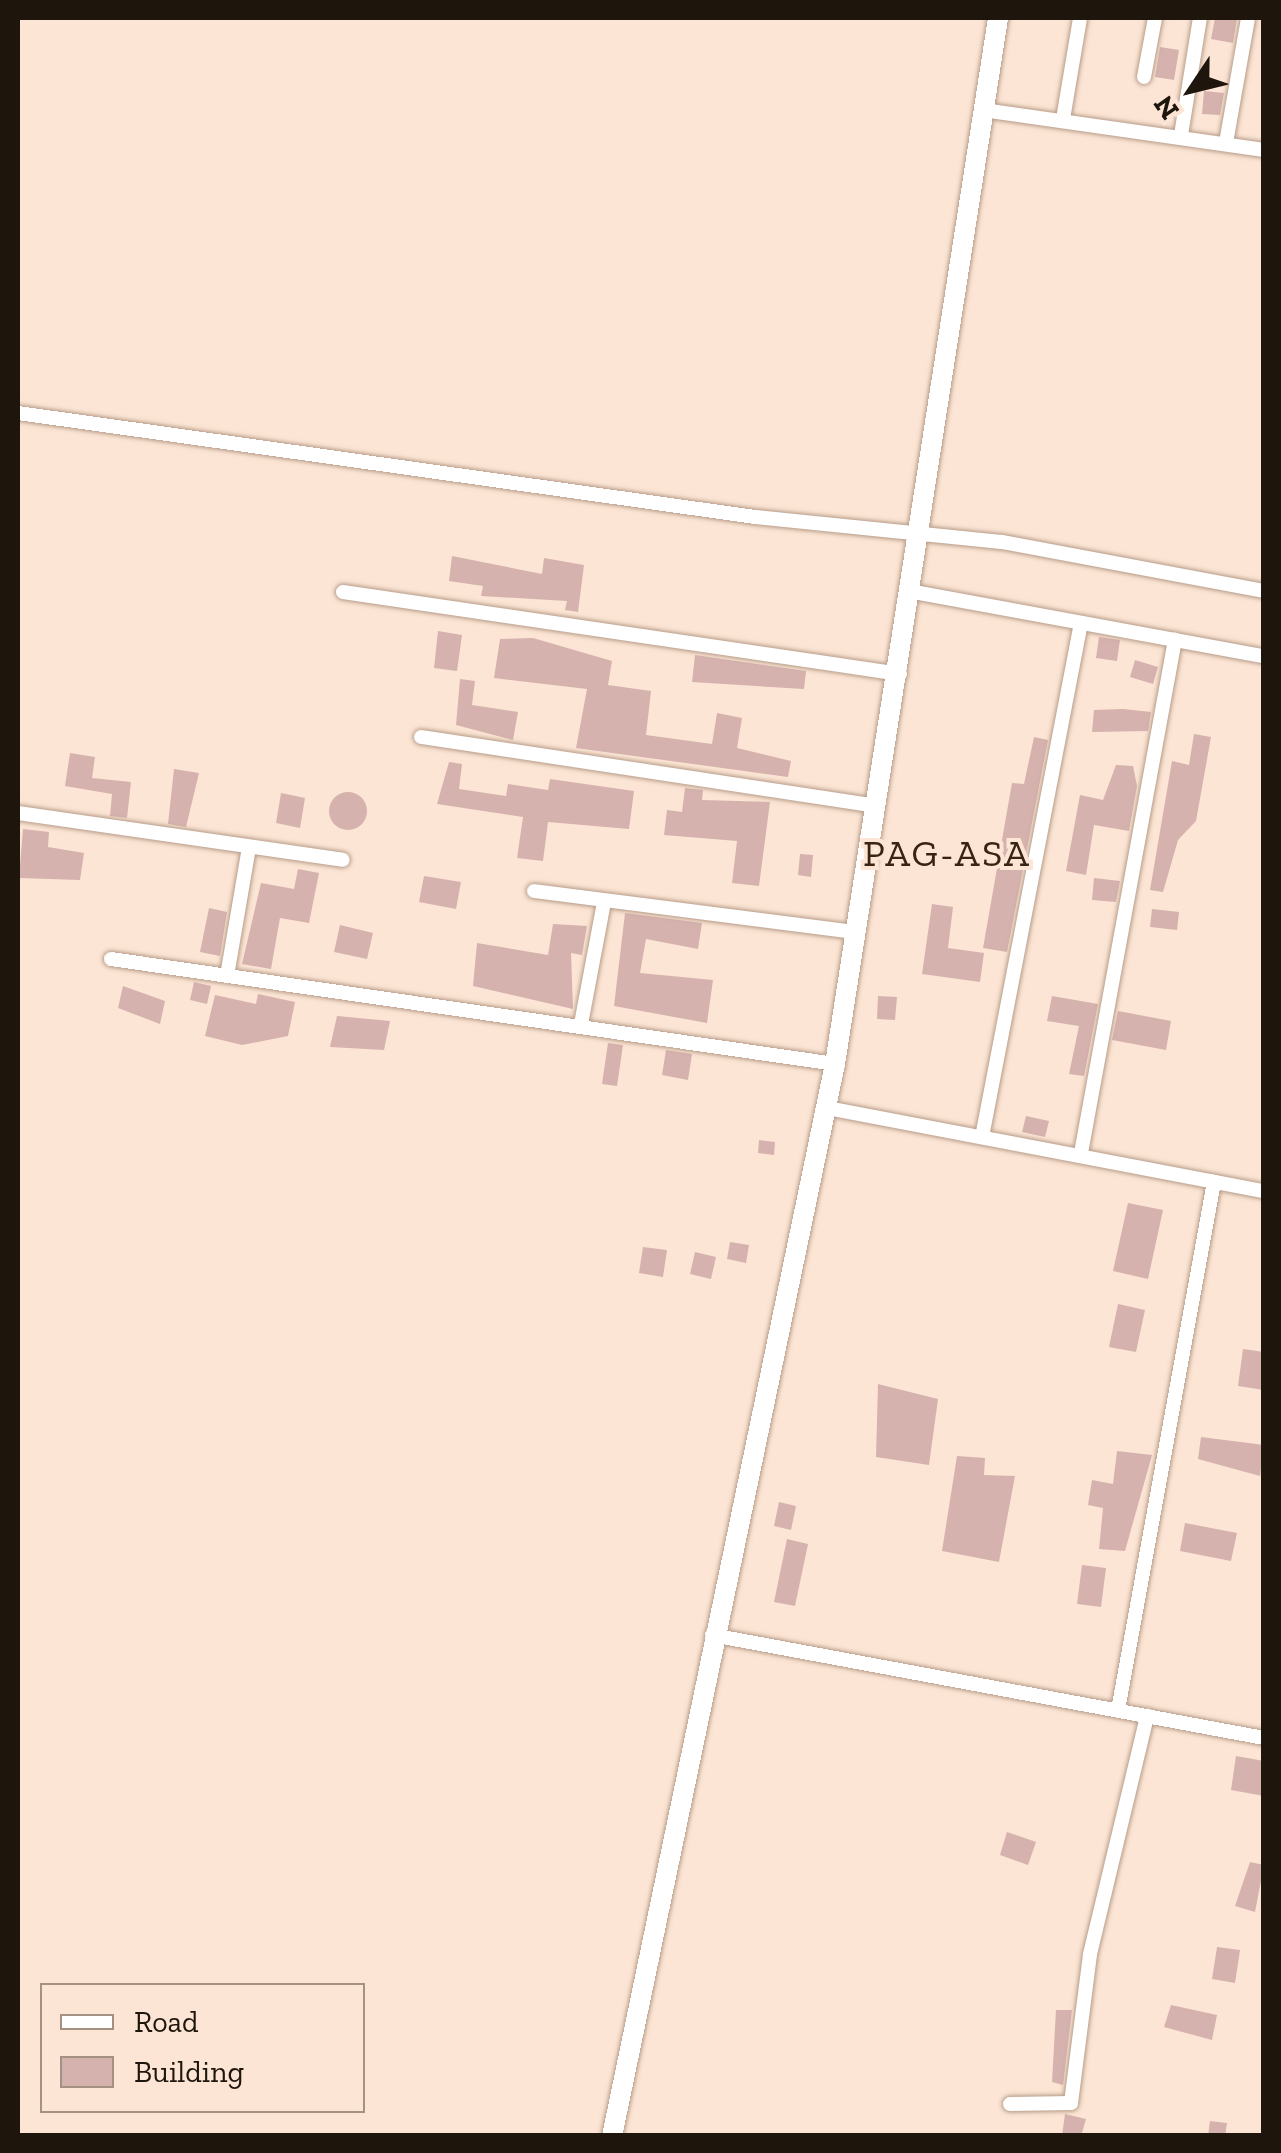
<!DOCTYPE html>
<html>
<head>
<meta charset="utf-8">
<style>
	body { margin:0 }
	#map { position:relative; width:1281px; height:2153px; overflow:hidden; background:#fce5d4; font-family:"Zilla Slab",serif }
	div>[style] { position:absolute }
	.building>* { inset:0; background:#d6b2ae }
	.round { border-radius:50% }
	.roads { filter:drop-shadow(0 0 2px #b79c89) drop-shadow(0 0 2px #b79c89) }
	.street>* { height:14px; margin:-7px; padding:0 7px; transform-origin:7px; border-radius:7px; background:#fff }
	.secondary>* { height:20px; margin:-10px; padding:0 10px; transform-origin:10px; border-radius:10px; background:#fff }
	span { translate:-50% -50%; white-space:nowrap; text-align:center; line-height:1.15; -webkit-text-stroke:8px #fce5d4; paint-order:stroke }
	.quarter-label { font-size:38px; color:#392313; letter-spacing:2.5px }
	.frame { position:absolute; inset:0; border:20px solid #1e150d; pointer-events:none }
	.legend { position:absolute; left:40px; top:1983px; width:325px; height:130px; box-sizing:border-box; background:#fce5d4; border:2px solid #a39284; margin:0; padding:12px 18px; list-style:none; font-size:30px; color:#1e150d }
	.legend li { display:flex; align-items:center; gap:20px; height:50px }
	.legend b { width:50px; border:2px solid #a39284 }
	.north { position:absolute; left:1141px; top:40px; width:100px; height:100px; -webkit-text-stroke:8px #fce5d4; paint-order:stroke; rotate:235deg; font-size:28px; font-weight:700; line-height:40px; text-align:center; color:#1e150d }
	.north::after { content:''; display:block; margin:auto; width:35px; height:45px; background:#1e150d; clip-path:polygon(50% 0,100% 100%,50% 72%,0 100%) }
</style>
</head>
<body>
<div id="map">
	<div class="building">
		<div style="clip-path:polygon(1215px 18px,1237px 18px,1233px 43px,1211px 39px)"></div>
		<div style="clip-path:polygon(1160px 47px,1179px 50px,1174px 80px,1155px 77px)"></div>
		<div style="clip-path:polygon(1204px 91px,1224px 93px,1220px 115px,1202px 114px)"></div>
		<div style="clip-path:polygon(452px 556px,542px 574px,544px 558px,584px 565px,578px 612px,565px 610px,567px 601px,481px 596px,483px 586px,449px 581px)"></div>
		<div style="clip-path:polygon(438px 631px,462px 635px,457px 671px,434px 668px)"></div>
		<div style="clip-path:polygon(1099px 637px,1120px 640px,1117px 661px,1096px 658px)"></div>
		<div style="clip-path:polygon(533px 638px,612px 661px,608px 685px,651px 691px,646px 735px,712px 744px,717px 713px,742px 718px,737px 748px,791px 761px,788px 777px,576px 748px,587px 689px,494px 678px,500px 639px)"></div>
		<div style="clip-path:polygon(695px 655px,806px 671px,804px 689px,692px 682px)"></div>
		<div style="clip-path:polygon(1135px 660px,1158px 667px,1153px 684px,1130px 677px)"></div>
		<div style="clip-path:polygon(460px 679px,475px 681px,472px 705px,518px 712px,513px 740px,456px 725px)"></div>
		<div style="clip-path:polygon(1123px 709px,1151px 712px,1148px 731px,1092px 732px,1094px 710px)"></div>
		<div style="clip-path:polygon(1194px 734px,1211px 737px,1196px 821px,1178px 840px,1163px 892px,1150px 890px,1172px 761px,1189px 765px)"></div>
		<div style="clip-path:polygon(1034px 737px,1048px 740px,1007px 952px,983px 948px,1012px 783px,1024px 784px)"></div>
		<div style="clip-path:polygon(70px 753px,95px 757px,92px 778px,131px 782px,127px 818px,110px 816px,112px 794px,65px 786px)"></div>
		<div style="clip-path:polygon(449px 762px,462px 764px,459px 789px,506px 796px,508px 784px,548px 790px,550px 779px,634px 791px,629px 829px,548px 822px,543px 861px,517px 858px,523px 817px,437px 804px)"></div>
		<div style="clip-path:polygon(1116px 765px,1133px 766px,1137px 786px,1129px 831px,1094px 825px,1086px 875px,1066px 871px,1080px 795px,1103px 800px)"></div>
		<div style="clip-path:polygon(174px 769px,199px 773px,186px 827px,168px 824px)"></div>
		<div style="clip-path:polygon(685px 788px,703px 790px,702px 800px,770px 802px,759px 886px,732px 883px,737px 841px,664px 835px,667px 810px,682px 812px)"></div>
		<div class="round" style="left:329px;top:792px;width:38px;height:38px"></div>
		<div style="clip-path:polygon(281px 793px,305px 798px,300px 828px,276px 823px)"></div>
		<div style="clip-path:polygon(23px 829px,49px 832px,48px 847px,84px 853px,80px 880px,19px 878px)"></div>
		<div style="clip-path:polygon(800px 854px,813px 855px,811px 877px,798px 875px)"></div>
		<div style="clip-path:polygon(298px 869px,319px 873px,309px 923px,280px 918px,271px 969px,242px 964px,261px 883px,294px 889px)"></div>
		<div style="clip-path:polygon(424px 876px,461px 882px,456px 909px,419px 902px)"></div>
		<div style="clip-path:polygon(1094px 878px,1120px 881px,1116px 902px,1092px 900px)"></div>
		<div style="clip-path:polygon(932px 904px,953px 907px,948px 948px,984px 953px,980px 982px,922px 974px)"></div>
		<div style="clip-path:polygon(209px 908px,227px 912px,220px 956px,200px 952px)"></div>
		<div style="clip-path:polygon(1152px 909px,1179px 912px,1177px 930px,1150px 927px)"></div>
		<div style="clip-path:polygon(625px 913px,702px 923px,698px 949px,646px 939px,640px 973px,713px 980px,707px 1023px,614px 1006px)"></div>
		<div style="clip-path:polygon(553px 924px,587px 926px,582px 955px,571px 953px,573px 1009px,473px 986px,477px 943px,548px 955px)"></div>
		<div style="clip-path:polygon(340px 925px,373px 933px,367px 959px,334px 952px)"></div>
		<div style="clip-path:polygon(194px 982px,211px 986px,207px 1004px,190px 1000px)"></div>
		<div style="clip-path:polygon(123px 986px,165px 1001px,160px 1024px,118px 1008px)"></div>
		<div style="clip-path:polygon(258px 994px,295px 1002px,288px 1036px,242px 1045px,205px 1036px,215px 995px,256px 1004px)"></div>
		<div style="clip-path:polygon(878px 996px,897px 997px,895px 1020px,877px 1019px)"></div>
		<div style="clip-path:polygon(1052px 996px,1098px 1004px,1084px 1076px,1069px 1074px,1079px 1026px,1047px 1021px)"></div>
		<div style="clip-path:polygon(1118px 1011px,1171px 1021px,1166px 1050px,1112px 1040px)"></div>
		<div style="clip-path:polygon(337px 1016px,390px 1021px,384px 1050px,330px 1047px)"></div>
		<div style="clip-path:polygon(608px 1043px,623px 1045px,617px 1086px,602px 1084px)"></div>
		<div style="clip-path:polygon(666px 1050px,692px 1054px,688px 1080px,662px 1075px)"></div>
		<div style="clip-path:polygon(1026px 1116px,1049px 1121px,1045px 1137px,1022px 1132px)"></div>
		<div style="clip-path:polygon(759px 1140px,775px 1142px,774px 1155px,758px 1153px)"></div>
		<div style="clip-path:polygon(1128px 1203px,1163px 1210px,1148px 1279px,1113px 1271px)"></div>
		<div style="clip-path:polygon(730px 1242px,749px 1245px,746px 1263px,727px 1259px)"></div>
		<div style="clip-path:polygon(643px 1247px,667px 1250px,663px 1277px,639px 1273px)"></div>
		<div style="clip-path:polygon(695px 1252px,716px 1257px,711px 1279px,690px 1274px)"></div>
		<div style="clip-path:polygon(1118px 1304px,1145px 1310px,1136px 1352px,1109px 1347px)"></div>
		<div style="clip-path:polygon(1243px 1349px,1264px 1352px,1264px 1390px,1238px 1386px)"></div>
		<div style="clip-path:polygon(878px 1384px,938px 1399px,929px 1465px,876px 1457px)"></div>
		<div style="clip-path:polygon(1201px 1437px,1264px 1445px,1260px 1476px,1198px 1459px)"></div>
		<div style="clip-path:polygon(1117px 1451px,1152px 1455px,1125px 1551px,1099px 1549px,1103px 1508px,1088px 1505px,1092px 1480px,1113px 1484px)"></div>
		<div style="clip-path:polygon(957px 1456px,985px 1458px,984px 1475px,1015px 1476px,999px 1562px,942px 1551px)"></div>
		<div style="clip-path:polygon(779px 1502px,796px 1506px,791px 1530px,774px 1526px)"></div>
		<div style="clip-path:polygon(1185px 1523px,1237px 1533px,1231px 1561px,1180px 1551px)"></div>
		<div style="clip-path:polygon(787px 1539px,808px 1544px,795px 1606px,774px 1602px)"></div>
		<div style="clip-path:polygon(1082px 1565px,1106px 1568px,1101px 1607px,1077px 1604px)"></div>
		<div style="clip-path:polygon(1236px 1756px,1264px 1761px,1264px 1796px,1231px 1790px)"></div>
		<div style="clip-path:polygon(1007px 1832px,1036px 1842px,1028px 1865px,1000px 1855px)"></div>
		<div style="clip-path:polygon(1250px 1862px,1264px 1865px,1255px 1912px,1235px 1906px)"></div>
		<div style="clip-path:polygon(1217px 1947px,1240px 1950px,1235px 1983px,1212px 1979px)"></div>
		<div style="clip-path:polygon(1171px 2005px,1217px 2015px,1212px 2040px,1164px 2027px)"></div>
		<div style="clip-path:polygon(1056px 2010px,1072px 2010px,1063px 2085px,1052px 2082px)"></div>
		<div style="clip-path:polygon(1065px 2114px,1086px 2119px,1081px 2136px,1062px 2136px)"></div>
		<div style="clip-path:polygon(1210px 2121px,1227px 2123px,1225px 2136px,1208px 2136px)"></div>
	</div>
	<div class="roads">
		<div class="street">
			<div style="left:1144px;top:77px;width:60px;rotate:-79.4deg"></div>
			<div style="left:983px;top:110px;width:284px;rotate:8.1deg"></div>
			<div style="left:1063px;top:119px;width:102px;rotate:-80.4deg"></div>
			<div style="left:1181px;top:135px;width:119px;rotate:-80.8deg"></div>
			<div style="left:1226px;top:143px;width:127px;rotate:-80deg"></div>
			<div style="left:18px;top:413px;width:744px;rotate:8.03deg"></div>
			<div style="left:755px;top:517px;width:248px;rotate:5.8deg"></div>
			<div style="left:1002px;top:542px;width:267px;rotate:10.6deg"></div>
			<div style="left:343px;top:592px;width:563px;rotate:8.37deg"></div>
			<div style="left:914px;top:592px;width:356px;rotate:10.4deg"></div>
			<div style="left:421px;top:737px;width:461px;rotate:8.6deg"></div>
			<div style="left:18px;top:813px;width:328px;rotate:8.2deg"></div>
			<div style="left:534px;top:891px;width:324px;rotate:7.3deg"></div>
			<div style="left:111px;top:959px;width:732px;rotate:8.25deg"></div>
			<div style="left:227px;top:976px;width:131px;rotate:-80.3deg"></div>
			<div style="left:581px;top:1024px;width:124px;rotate:-79.3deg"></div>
			<div style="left:827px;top:1108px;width:445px;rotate:10.8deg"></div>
			<div style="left:982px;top:1137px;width:523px;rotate:-79.1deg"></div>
			<div style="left:1081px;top:1153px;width:522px;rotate:-79.62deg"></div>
			<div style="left:712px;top:1635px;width:562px;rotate:10.57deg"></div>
			<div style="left:1118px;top:1710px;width:537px;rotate:-79.7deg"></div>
			<div style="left:1010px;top:2104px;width:61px;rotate:-0.9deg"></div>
			<div style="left:1071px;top:2103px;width:150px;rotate:-82.7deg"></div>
			<div style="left:1090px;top:1954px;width:245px;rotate:-76.5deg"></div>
		</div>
		<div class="secondary">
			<div style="left:612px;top:2136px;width:1095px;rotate:-78.25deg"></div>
			<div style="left:835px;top:1064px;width:1059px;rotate:-81.14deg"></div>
		</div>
	</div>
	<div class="quarter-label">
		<span style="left:947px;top:854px">PAG-ASA</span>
	</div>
	<div class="frame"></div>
	<ul class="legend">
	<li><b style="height:12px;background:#fff"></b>Road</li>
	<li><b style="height:28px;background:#d6b2ae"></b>Building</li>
	</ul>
	<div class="north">N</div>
</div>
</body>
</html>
